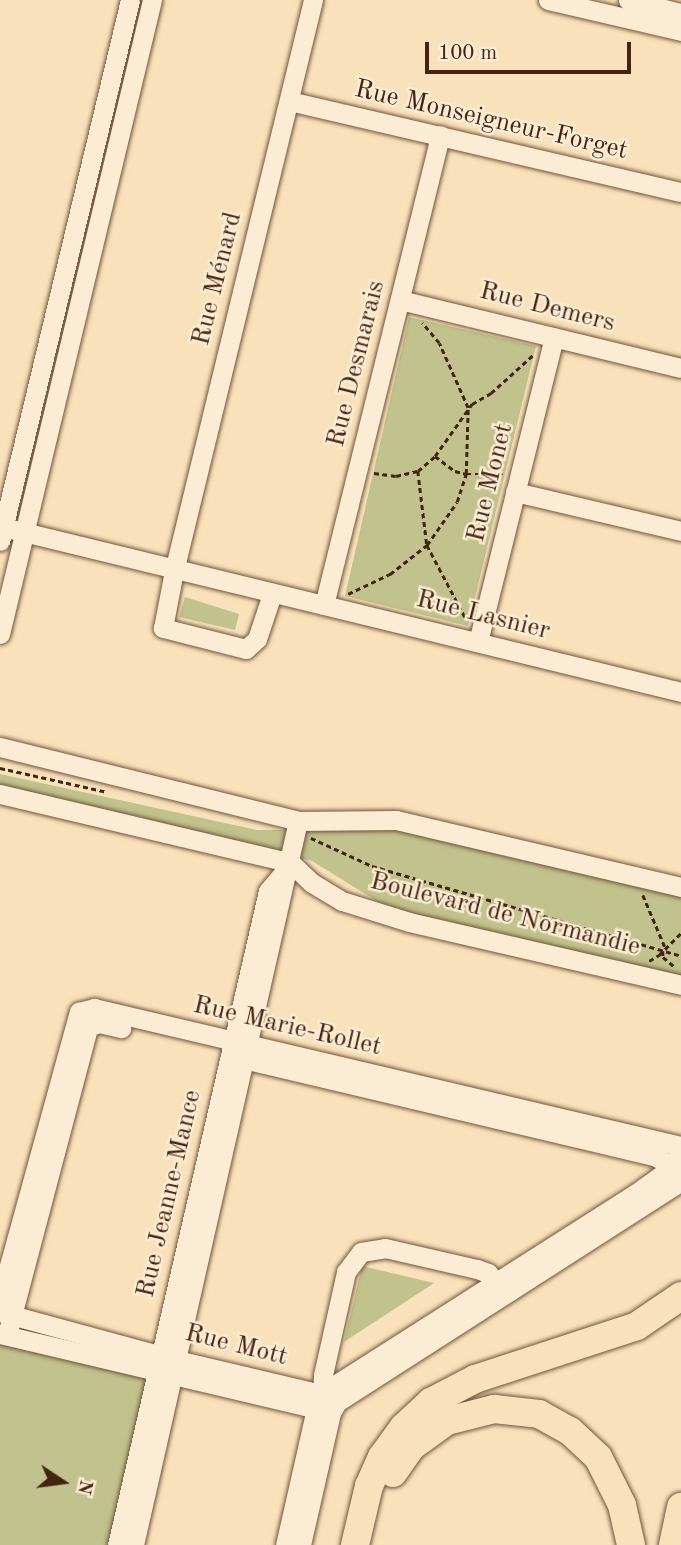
<!DOCTYPE html>
<html>
<head>
<meta charset="utf-8">
<style>
	body { margin:0 }
	#map { position:relative; width:681px; height:1545px; overflow:hidden; background:#f9e2bb; font-family:"Old Standard TT",serif }
	div>[style] { position:absolute }
	.green>* { inset:0; background:#c1c28d }
	.path>* { height:2.5px; margin-top:-1.25px; transform-origin:0; background:repeating-linear-gradient(90deg,#452312 0 5px,transparent 0 8.5px) }
	.roads { filter:drop-shadow(0 0 2px #72533c) drop-shadow(0 0 2px #72533c) }
	.minor>* { height:19px; margin:-9.5px; padding:0 9.5px; transform-origin:9.5px; border-radius:9.5px; background:#fbecd3 }
	.highway>* { height:28px; margin:-14px; padding:0 14px; transform-origin:14px; border-radius:14px; background:#f9e2bb }
	span { translate:-50% -50%; white-space:nowrap; text-align:center; line-height:1.15; -webkit-text-stroke:5px #fbecd3; paint-order:stroke }
	.street-label { font-size:26px; color:#452312 }
	.north { position:absolute; left:28px; top:1447px; width:70px; height:70px; -webkit-text-stroke:5px #fbecd3; paint-order:stroke; rotate:103deg; font-size:19px; font-weight:700; line-height:28px; text-align:center; color:#452312 }
	.north::after { content:''; display:block; margin:auto; width:24px; height:32px; background:#452312; clip-path:polygon(50% 0,100% 100%,50% 72%,0 100%) }
	.scale { position:absolute; left:425px; top:42px; width:206px; height:32px; box-sizing:border-box; border:4px solid #452312; border-top:0; padding-left:9px; font-size:21px; line-height:24px; white-space:nowrap; color:#452312; -webkit-text-stroke:5px #fbecd3; paint-order:stroke }
</style>
</head>
<body>
<div id="map">
	<div class="green">
		<div style="clip-path:polygon(409px 317px,536px 346px,468px 626px,345px 596px)"></div>
		<div style="clip-path:polygon(185px 597px,239px 614px,235px 630px,179px 617px)"></div>
		<div style="clip-path:polygon(0 774px,257px 830px,397px 829px,681px 896px,681px 978px,388px 908px,312px 861px,239px 841px,0 793px)"></div>
		<div style="clip-path:polygon(362px 1266px,434px 1283px,344px 1342px)"></div>
		<div style="clip-path:polygon(0 1334px,155px 1372px,117px 1545px,0 1545px)"></div>
	</div>
	<div class="path">
		<div style="left:435px;top:456px;width:25px;rotate:37deg"></div>
		<div style="left:455px;top:471px;width:11px;rotate:15deg"></div>
		<div style="left:466px;top:474px;width:37px"></div>
		<div style="left:418px;top:471px;width:75px;rotate:83.1deg"></div>
		<div style="left:427px;top:545px;width:84px;rotate:62.2deg"></div>
		<div style="left:374px;top:473px;width:22px;rotate:8deg"></div>
		<div style="left:396px;top:476px;width:23px;rotate:-13deg"></div>
		<div style="left:418px;top:471px;width:23px;rotate:-41deg"></div>
		<div style="left:435px;top:456px;width:64px;rotate:-54.6deg"></div>
		<div style="left:472px;top:404px;width:22px;rotate:-30deg"></div>
		<div style="left:491px;top:393px;width:57px;rotate:-42.1deg"></div>
		<div style="left:348px;top:594px;width:47px;rotate:-25.5deg"></div>
		<div style="left:390px;top:574px;width:47px;rotate:-38.1deg"></div>
		<div style="left:427px;top:545px;width:52px;rotate:-55.1deg"></div>
		<div style="left:457px;top:502px;width:29px;rotate:-72deg"></div>
		<div style="left:466px;top:474px;width:66px;rotate:-88.3deg"></div>
		<div style="left:468px;top:408px;width:71px;rotate:-114deg"></div>
		<div style="left:439px;top:343px;width:26px;rotate:-130deg"></div>
		<div style="left:0;top:768px;width:110px;rotate:12.6deg"></div>
		<div style="left:311px;top:838px;width:67px;rotate:24.7deg"></div>
		<div style="left:372px;top:866px;width:322px;rotate:16.2deg"></div>
		<div style="left:643px;top:895px;width:56px;rotate:67.1deg"></div>
		<div style="left:663px;top:951px;width:6px;rotate:90deg"></div>
		<div style="left:663px;top:957px;width:16px;rotate:40deg"></div>
		<div style="left:649px;top:961px;width:12px;rotate:-31deg"></div>
		<div style="left:659px;top:955px;width:31px;rotate:-45deg"></div>
	</div>
	<div class="roads">
		<div class="minor">
			<div style="left:548px;top:0;width:137px;rotate:13.1deg"></div>
			<div style="left:628px;top:0;width:55px;rotate:13.8deg"></div>
			<div style="left:289px;top:101px;width:402px;rotate:13.1deg"></div>
			<div style="left:400px;top:300px;width:289px;rotate:13.6deg"></div>
			<div style="left:515px;top:492px;width:171px;rotate:13.2deg"></div>
			<div style="left:3px;top:527px;width:698px;rotate:13.68deg"></div>
			<div style="left:0;top:541px;width:556px;rotate:-76.49deg"></div>
			<div style="left:272px;top:594px;width:47px;rotate:108.4deg"></div>
			<div style="left:257px;top:639px;width:15px;rotate:138deg"></div>
			<div style="left:246px;top:649px;width:86px;rotate:-165.8deg"></div>
			<div style="left:163px;top:628px;width:58px;rotate:-79.1deg"></div>
			<div style="left:174px;top:571px;width:588px;rotate:-76.32deg"></div>
			<div style="left:324px;top:605px;width:484px;rotate:-76.1deg"></div>
			<div style="left:0;top:634px;width:652px;rotate:-76.52deg"></div>
			<div style="left:478px;top:642px;width:314px;rotate:-76deg"></div>
			<div style="left:0;top:747px;width:307px;rotate:13.9deg"></div>
			<div style="left:298px;top:821px;width:98px;rotate:-0.6deg"></div>
			<div style="left:396px;top:820px;width:293px;rotate:13.2deg"></div>
			<div style="left:0;top:794px;width:299px;rotate:13.3deg"></div>
			<div style="left:291px;top:863px;width:29px;rotate:44deg"></div>
			<div style="left:312px;top:883px;width:35px;rotate:31deg"></div>
			<div style="left:342px;top:901px;width:70px;rotate:17.4deg"></div>
			<div style="left:409px;top:922px;width:279px;rotate:13deg"></div>
			<div style="left:79px;top:1012px;width:16px;rotate:-15deg"></div>
			<div style="left:94px;top:1008px;width:603px;rotate:13.23deg"></div>
			<div style="left:88px;top:1027px;width:12px;rotate:-20deg"></div>
			<div style="left:99px;top:1023px;width:23px;rotate:13deg"></div>
			<div style="left:235px;top:1057px;width:431px;rotate:13.3deg"></div>
			<div style="left:654px;top:1156px;width:31px;rotate:29deg"></div>
			<div style="left:0;top:1298px;width:297px;rotate:-74.6deg"></div>
			<div style="left:0;top:1312px;width:183px;rotate:15.2deg"></div>
			<div style="left:177px;top:1360px;width:135px;rotate:13.3deg"></div>
			<div style="left:308px;top:1391px;width:27px;rotate:20deg"></div>
			<div style="left:9px;top:1327px;width:310px;rotate:-75.2deg"></div>
			<div style="left:88px;top:1027px;width:13px;rotate:-119deg"></div>
			<div style="left:0;top:1334px;width:338px;rotate:13.3deg"></div>
			<div style="left:322px;top:1395px;width:20px;rotate:-87deg"></div>
			<div style="left:323px;top:1375px;width:106px;rotate:-77.4deg"></div>
			<div style="left:346px;top:1272px;width:25px;rotate:-53deg"></div>
			<div style="left:361px;top:1252px;width:24px;rotate:-9deg"></div>
			<div style="left:385px;top:1248px;width:94px;rotate:12.9deg"></div>
			<div style="left:477px;top:1269px;width:12px;rotate:20deg"></div>
			<div style="left:488px;top:1273px;width:21px;rotate:53deg"></div>
			<div style="left:117px;top:1545px;width:671px;rotate:-77deg"></div>
			<div style="left:268px;top:891px;width:31px;rotate:-50deg"></div>
			<div style="left:134px;top:1545px;width:742px;rotate:-77.24deg"></div>
			<div style="left:285px;top:1545px;width:139px;rotate:-77.2deg"></div>
			<div style="left:316px;top:1409px;width:22px;rotate:-60deg"></div>
			<div style="left:327px;top:1390px;width:365px;rotate:-32.5deg"></div>
			<div style="left:635px;top:1194px;width:39px;rotate:-36deg"></div>
			<div style="left:667px;top:1171px;width:20px;rotate:-53deg"></div>
			<div style="left:301px;top:1545px;width:135px;rotate:-77.2deg"></div>
			<div style="left:331px;top:1413px;width:13px;rotate:-61deg"></div>
			<div style="left:337px;top:1402px;width:409px;rotate:-32.7deg"></div>
		</div>
		<div class="highway">
			<div style="left:393px;top:1473px;width:32px;rotate:-55deg"></div>
			<div style="left:411px;top:1447px;width:44px;rotate:-35.8deg"></div>
			<div style="left:447px;top:1421px;width:49px;rotate:-14.3deg"></div>
			<div style="left:494px;top:1409px;width:45px;rotate:6.3deg"></div>
			<div style="left:539px;top:1414px;width:35px;rotate:29deg"></div>
			<div style="left:570px;top:1431px;width:38px;rotate:43deg"></div>
			<div style="left:598px;top:1457px;width:54px;rotate:63.4deg"></div>
			<div style="left:622px;top:1505px;width:41px;rotate:77.3deg"></div>
			<div style="left:355px;top:1545px;width:61px;rotate:-76.7deg"></div>
			<div style="left:369px;top:1486px;width:32px;rotate:-66deg"></div>
			<div style="left:382px;top:1457px;width:37px;rotate:-54deg"></div>
			<div style="left:404px;top:1427px;width:37px;rotate:-43deg"></div>
			<div style="left:431px;top:1402px;width:50px;rotate:-27.6deg"></div>
			<div style="left:475px;top:1379px;width:170px;rotate:-18.1deg"></div>
			<div style="left:637px;top:1326px;width:53px;rotate:-34.3deg"></div>
			<div style="left:673px;top:1545px;width:39px;rotate:-78deg"></div>
		</div>
	</div>
	<div class="street-label">
		<span style="left:491px;top:121px;rotate:13deg">Rue Monseigneur-Forget</span>
		<span style="left:218px;top:279px;rotate:-76deg">Rue Ménard</span>
		<span style="left:547px;top:308px;rotate:14deg">Rue Demers</span>
		<span style="left:357px;top:364px;rotate:-76deg">Rue Desmarais</span>
		<span style="left:491px;top:483px;rotate:-76deg">Rue Monet</span>
		<span style="left:483px;top:616px;rotate:14deg">Rue Lasnier</span>
		<span style="left:505px;top:915px;rotate:14deg">Boulevard de Normandie</span>
		<span style="left:287px;top:1027px;rotate:13deg">Rue Marie-Rollet</span>
		<span style="left:170px;top:1194px;rotate:-77deg">Rue Jeanne-Mance</span>
		<span style="left:236px;top:1346px;rotate:14deg">Rue Mott</span>
	</div>
	<div class="north">N</div>
	<div class="scale">100 m</div>
</div>
</body>
</html>
